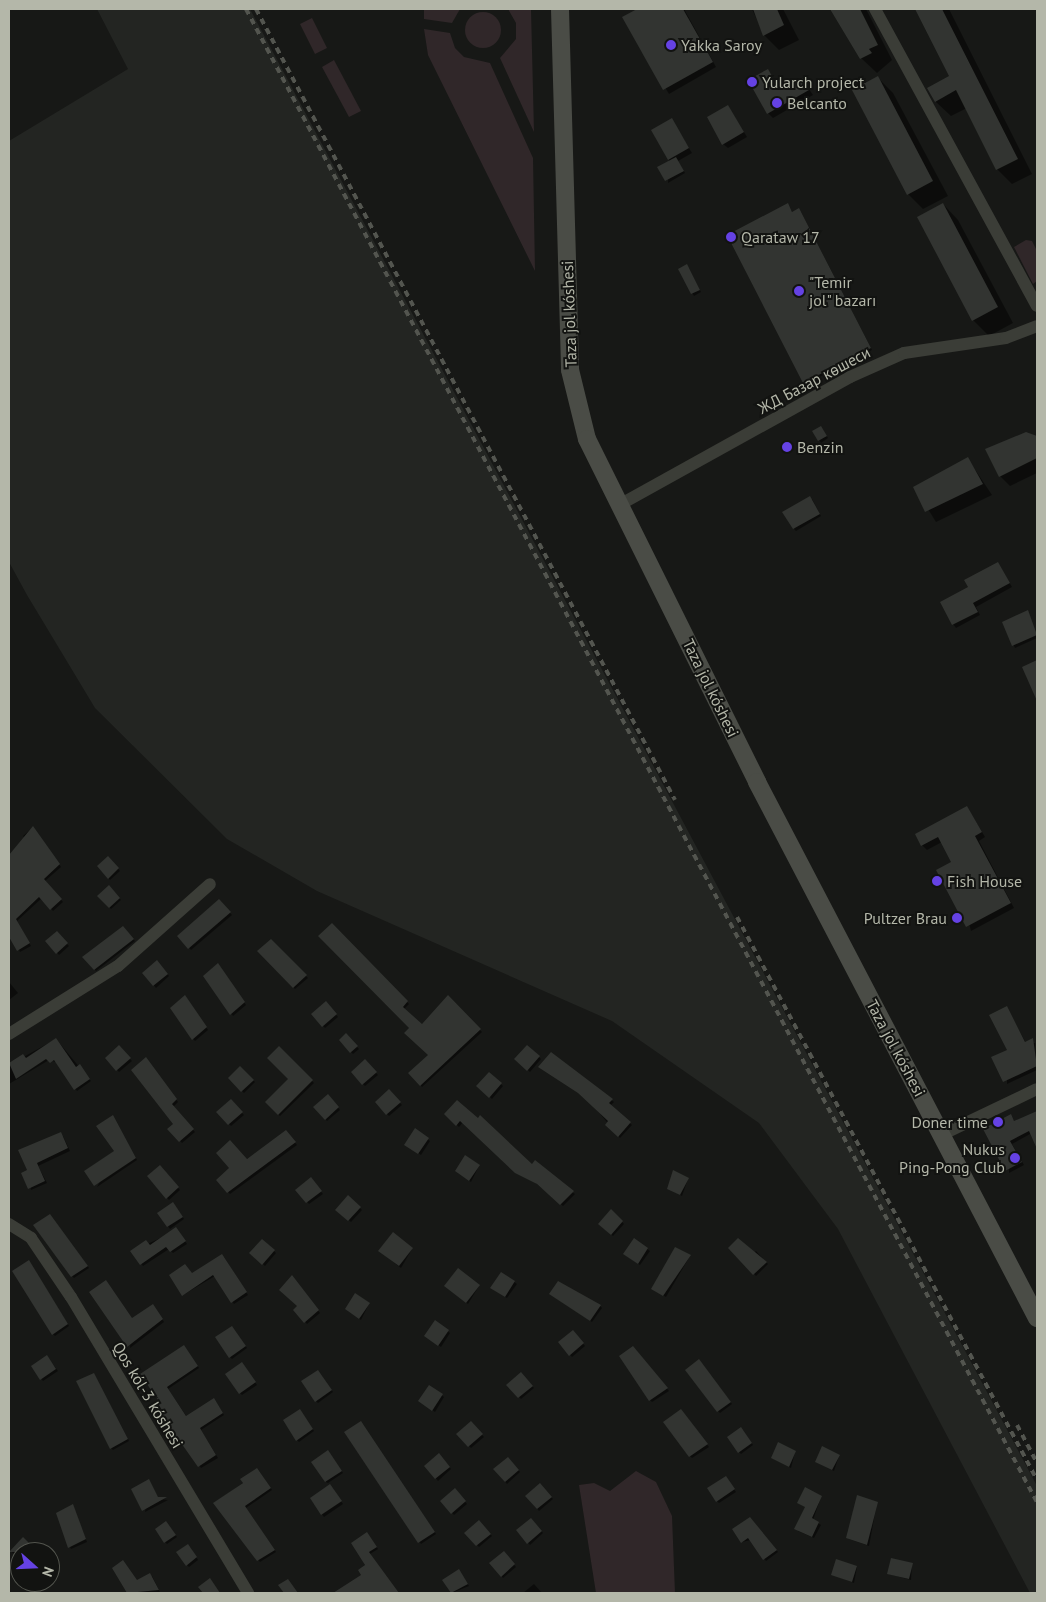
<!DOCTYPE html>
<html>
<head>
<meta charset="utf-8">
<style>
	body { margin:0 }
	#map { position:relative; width:1046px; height:1602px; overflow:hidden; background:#171816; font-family:"PT Sans",sans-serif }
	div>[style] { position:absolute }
	.built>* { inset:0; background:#232522 }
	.green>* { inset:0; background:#302729 }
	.round { border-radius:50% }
	.shadow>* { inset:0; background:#0007 }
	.building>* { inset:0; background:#323431 }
	.street>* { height:12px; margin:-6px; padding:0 6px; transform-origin:6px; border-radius:6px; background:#3b3d37 }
	.secondary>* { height:18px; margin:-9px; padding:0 9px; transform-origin:9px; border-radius:9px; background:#4a4c46 }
	.rail>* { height:4px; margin-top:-2px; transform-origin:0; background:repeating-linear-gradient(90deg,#53554f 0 6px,transparent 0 11px) }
	.dots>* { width:14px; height:14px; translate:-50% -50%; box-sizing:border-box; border:2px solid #121311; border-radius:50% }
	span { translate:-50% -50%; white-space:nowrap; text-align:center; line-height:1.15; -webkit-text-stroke:4px #121311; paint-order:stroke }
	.poi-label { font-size:16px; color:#b4b7a9 }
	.left { translate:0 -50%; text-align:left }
	.right { translate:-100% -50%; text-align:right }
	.street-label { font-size:16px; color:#b4b7a9 }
	.frame { position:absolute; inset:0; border:10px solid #b4b7a9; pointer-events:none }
	.north { position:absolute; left:10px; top:1542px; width:50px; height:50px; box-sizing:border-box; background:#121311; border:1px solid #53554e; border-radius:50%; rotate:110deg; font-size:14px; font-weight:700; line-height:20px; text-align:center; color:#b4b7a9 }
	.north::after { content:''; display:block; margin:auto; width:18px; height:22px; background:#6542e4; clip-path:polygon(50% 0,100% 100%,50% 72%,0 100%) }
</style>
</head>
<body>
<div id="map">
	<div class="built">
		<div style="clip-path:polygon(97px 9px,250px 9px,1037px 1486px,1037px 1593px,1030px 1593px,838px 1229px,759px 1123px,612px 1021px,317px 891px,227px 839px,95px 708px,27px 595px,9px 562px,9px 141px,128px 69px)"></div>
	</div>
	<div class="green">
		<div style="clip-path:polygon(424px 9px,460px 9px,452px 23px,424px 19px)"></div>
		<div style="clip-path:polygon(508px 9px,531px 9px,534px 132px,500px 58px,516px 39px,516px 23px)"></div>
		<div class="round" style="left:465px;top:12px;width:36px;height:36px"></div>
		<div style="clip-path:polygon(312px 18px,327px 48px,315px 54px,300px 24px)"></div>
		<div style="clip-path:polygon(424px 29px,450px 33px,455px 48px,464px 57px,490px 63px,533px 158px,535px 271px,428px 55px)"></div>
		<div style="clip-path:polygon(334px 60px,361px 111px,349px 117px,322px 67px)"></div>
		<div style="clip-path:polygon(1026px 240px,1032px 241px,1037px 251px,1037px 281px,1033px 284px,1014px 247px)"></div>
		<div style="clip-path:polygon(636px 1471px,656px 1482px,672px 1516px,675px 1593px,596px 1593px,579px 1485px,594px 1483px,610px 1491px)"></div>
	</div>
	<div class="shadow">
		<div style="clip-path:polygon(640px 9px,684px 9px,716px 67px,669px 94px,624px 18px)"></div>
		<div style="clip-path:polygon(752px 9px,783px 9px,799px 40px,779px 50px,764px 35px)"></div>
		<div style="clip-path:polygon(833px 9px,866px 9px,892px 60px,877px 73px,861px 58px)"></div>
		<div style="clip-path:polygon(917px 9px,949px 9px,1032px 174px,1012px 184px,997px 169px,967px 108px,951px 116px,936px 102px,929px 88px,951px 76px)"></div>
		<div style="clip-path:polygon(768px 70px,782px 91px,802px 79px,813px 95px,773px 118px,768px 113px)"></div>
		<div style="clip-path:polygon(878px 78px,893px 93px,948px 196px,923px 209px,908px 194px)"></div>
		<div style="clip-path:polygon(728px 106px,747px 137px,728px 148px,723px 144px)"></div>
		<div style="clip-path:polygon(671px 119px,692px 153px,678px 161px,685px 173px,668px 183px)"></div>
		<div style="clip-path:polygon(943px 204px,958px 220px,1013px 323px,989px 336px,973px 320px,919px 217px)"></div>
		<div style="clip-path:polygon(788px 205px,793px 213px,801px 212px,872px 350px,806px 384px)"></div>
		<div style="clip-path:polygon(689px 268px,701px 292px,694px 296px,679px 270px)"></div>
		<div style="clip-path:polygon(821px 427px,828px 438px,821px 443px,814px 431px)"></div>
		<div style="clip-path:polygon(1026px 433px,1037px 437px,1037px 473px,1010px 486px,1000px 476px)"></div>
		<div style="clip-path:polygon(968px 459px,992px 495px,936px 522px,915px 488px)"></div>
		<div style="clip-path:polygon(812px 499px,821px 516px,796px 531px,794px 529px)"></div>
		<div style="clip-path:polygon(998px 563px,1012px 587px,976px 607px,980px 615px,956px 628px,953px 624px,970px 587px)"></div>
		<div style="clip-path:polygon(1028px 612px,1037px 638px,1015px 648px,1003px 623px)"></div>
		<div style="clip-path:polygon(967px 807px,985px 837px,979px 841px,1014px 908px,971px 931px,953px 862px,942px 842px,927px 850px,922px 845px)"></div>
		<div style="clip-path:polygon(33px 827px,61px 867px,45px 881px,63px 902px,53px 911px,42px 898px,17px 921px,31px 946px,20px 952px,9px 929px,9px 857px,27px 841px,23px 836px)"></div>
		<div style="clip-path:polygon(108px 857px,120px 871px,110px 880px,98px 866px)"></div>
		<div style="clip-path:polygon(109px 887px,121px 900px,111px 909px,99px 896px)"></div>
		<div style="clip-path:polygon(219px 901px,232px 915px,191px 950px,179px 936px)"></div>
		<div style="clip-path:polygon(332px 925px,409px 1004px,404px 1009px,422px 1026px,448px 997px,482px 1032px,422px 1087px,410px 1073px,430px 1056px)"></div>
		<div style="clip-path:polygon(123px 928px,135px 941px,96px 971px,84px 957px)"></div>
		<div style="clip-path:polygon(56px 933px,69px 946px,59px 955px,47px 941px)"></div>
		<div style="clip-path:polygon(271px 940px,308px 978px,295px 989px,259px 951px)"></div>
		<div style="clip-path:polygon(157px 962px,169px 976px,156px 988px,144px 974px)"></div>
		<div style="clip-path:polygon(220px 967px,246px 1005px,233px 1016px,205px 976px)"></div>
		<div style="clip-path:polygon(9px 982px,18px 993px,9px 1000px)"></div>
		<div style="clip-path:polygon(187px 999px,208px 1030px,195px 1041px,183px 1027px)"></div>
		<div style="clip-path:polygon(326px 1002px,338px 1017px,325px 1028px,313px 1014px)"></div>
		<div style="clip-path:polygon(1007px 1008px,1026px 1043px,1035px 1043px,1037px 1070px,1007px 1084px)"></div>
		<div style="clip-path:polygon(346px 1035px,359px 1049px,353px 1054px,340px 1040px)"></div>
		<div style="clip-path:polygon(56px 1039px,91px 1081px,77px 1091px,56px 1062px,49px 1060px,9px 1084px,9px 1065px)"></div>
		<div style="clip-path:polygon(119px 1047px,132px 1061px,119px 1072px,107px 1058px)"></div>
		<div style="clip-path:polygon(279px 1047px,314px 1083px,280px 1116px,266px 1102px,289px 1079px)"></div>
		<div style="clip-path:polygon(528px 1047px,541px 1059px,530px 1072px,516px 1059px)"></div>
		<div style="clip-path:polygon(551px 1054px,614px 1102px,610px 1106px,632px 1125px,620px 1138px)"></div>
		<div style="clip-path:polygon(148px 1061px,178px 1102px,173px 1107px,195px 1132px,182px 1143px,169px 1129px,175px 1124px)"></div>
		<div style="clip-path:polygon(365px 1061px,378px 1075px,365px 1086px,352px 1072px)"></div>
		<div style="clip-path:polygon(240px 1068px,255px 1082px,244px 1093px,229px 1078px)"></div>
		<div style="clip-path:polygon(489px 1074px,503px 1086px,492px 1099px,478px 1086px)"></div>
		<div style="clip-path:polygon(389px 1091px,402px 1105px,389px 1116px,376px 1102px)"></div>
		<div style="clip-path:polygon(328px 1096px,340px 1110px,327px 1121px,315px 1107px)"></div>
		<div style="clip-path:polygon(231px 1101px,244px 1115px,231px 1126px,218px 1112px)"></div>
		<div style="clip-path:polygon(457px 1101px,532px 1166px,575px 1194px,563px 1206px,463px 1122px,459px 1127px,445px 1114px)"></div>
		<div style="clip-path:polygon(1037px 1112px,1037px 1140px,1032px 1133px,1012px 1144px,1024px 1165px,1009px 1173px,1010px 1116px,1015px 1122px)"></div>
		<div style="clip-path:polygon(114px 1119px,137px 1160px,97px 1187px,116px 1152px)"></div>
		<div style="clip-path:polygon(415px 1130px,430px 1141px,421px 1155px,408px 1146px)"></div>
		<div style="clip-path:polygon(286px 1132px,297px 1145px,230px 1194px,217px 1180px)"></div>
		<div style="clip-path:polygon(63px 1136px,70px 1151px,38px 1166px,47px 1183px,31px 1190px,29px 1171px)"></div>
		<div style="clip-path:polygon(479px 1166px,471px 1182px,458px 1173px)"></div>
		<div style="clip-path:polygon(160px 1167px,180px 1190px,169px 1200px,148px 1177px)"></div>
		<div style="clip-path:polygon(688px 1179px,682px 1196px,671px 1190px)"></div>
		<div style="clip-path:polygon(312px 1181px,323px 1194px,309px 1204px,297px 1190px)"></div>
		<div style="clip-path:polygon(348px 1197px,362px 1210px,351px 1222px,337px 1210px)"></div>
		<div style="clip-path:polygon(175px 1206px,184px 1219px,170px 1229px,159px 1213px)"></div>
		<div style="clip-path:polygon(611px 1211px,624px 1224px,613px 1236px,599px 1224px)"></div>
		<div style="clip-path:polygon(51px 1217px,89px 1268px,74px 1278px,72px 1276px)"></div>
		<div style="clip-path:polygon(178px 1230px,187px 1244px,173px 1253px,169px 1249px,143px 1266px,132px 1251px)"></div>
		<div style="clip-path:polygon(262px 1240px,276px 1253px,265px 1266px,251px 1253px)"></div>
		<div style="clip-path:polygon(634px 1240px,650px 1251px,640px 1265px,627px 1256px)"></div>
		<div style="clip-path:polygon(730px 1248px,752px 1254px,756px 1251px,768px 1264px,756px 1276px)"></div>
		<div style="clip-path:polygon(412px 1249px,401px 1268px,382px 1253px)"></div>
		<div style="clip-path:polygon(690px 1256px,666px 1297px,655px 1291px)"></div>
		<div style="clip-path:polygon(224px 1257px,248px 1295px,234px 1304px,215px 1276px,183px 1295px,192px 1274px)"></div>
		<div style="clip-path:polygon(30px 1263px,69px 1326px,55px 1336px,53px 1334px)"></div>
		<div style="clip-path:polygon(501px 1273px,517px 1284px,507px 1298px,494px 1290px)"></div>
		<div style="clip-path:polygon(292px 1277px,320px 1313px,307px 1324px,295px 1310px,299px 1306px)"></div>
		<div style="clip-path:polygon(479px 1286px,468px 1304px,447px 1288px)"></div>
		<div style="clip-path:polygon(553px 1296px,600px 1306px,602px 1308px,592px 1322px)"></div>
		<div style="clip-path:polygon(369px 1304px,361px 1320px,348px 1311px)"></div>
		<div style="clip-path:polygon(155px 1308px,164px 1322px,130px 1348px,132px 1320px)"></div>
		<div style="clip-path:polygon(435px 1322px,450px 1333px,441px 1347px,428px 1338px)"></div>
		<div style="clip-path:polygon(234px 1329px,247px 1348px,232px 1359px,230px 1357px)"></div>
		<div style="clip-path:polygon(573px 1332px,585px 1346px,572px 1357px,560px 1342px)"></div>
		<div style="clip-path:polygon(186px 1349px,199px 1368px,168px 1389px,187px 1417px,216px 1402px,224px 1415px,201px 1430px,218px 1458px,201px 1468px,159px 1401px)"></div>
		<div style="clip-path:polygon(635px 1349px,669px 1391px,652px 1402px,650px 1400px)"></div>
		<div style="clip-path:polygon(48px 1358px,58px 1371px,43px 1381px,32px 1366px)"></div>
		<div style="clip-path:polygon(701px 1363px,732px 1404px,720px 1413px,718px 1411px)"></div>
		<div style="clip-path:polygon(244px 1366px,257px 1385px,242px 1395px,240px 1393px)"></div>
		<div style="clip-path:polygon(320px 1373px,333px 1392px,318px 1403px,316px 1401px)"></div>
		<div style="clip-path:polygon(94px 1374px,129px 1441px,113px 1450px,111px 1448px)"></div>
		<div style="clip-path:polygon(521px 1374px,534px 1388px,521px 1399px,508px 1385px)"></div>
		<div style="clip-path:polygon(429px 1386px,444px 1397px,435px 1412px,422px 1403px)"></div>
		<div style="clip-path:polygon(301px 1412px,314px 1431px,299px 1442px,297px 1440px)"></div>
		<div style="clip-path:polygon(683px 1413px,709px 1447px,692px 1458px,690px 1456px)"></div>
		<div style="clip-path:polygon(471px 1423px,484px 1437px,471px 1448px,458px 1434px)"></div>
		<div style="clip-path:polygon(363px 1424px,436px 1534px,421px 1544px,345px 1433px)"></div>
		<div style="clip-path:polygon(743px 1430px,753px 1445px,741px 1454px,739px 1452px)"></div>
		<div style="clip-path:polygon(795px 1452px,791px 1468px,772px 1458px)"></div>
		<div style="clip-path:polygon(330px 1454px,343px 1473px,328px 1483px,326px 1482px)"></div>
		<div style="clip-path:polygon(439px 1455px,451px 1469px,438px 1481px,426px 1466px)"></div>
		<div style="clip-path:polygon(839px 1456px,834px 1471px,816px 1462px)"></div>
		<div style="clip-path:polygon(508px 1458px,520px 1472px,507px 1484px,495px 1469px)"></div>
		<div style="clip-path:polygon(259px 1471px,272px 1490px,246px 1508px,276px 1552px,260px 1562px,215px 1503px)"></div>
		<div style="clip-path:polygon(727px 1479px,736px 1492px,719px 1503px,717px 1501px)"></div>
		<div style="clip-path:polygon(150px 1483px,159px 1499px,168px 1500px,145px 1512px)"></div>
		<div style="clip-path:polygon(540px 1485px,553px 1499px,539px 1511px,527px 1496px)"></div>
		<div style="clip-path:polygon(332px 1488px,343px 1504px,324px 1517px,311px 1499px)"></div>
		<div style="clip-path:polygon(455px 1490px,467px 1504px,454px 1515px,442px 1501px)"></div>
		<div style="clip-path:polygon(821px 1497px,813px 1520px,821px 1525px,814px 1538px,798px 1531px)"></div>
		<div style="clip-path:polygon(877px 1503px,869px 1546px,849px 1539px,847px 1537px)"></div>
		<div style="clip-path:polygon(73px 1506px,87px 1542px,71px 1549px,70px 1547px)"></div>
		<div style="clip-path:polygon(531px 1519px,543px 1533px,530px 1545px,518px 1530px)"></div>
		<div style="clip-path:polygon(752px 1520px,778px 1552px,766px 1561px,751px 1540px,742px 1542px)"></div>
		<div style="clip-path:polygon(479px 1522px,492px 1536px,479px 1547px,466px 1533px)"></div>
		<div style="clip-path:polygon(168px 1525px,177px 1537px,167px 1544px,165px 1542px)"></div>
		<div style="clip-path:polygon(369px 1536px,378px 1549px,370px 1554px,398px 1593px,341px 1590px,363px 1575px)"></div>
		<div style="clip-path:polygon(190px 1547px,198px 1560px,189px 1567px,187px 1565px)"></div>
		<div style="clip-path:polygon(11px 1551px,36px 1552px,20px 1552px,20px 1560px)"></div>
		<div style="clip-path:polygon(504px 1553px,516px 1567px,503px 1578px,491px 1564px)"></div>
		<div style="clip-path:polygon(912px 1564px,911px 1580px,889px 1574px)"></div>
		<div style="clip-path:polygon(857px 1567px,854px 1583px,832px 1574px)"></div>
		<div style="clip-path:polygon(113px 1568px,137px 1581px,152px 1576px,160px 1592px,130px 1593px)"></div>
		<div style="clip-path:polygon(460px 1573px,469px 1586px,452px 1593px,444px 1580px)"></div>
		<div style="clip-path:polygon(534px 1584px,542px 1593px,523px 1593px)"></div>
	</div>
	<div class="building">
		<div style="clip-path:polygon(637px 9px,683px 9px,713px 62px,663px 90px,622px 17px)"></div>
		<div style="clip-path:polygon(753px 9px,777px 9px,784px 25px,763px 36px)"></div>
		<div style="clip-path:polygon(830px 9px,860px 9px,878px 45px,869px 49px,872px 53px,860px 59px)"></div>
		<div style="clip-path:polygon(915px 9px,942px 9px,1018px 159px,996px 170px,956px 90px,935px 102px,927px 88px,949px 76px)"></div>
		<div style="clip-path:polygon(768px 69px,780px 90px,803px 78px,809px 90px,767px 114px,748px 80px)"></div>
		<div style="clip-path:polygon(878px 76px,933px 181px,907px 195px,852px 90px)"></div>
		<div style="clip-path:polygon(728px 105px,744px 132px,722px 145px,707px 117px)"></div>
		<div style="clip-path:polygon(672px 118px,689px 148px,668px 160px,651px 130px)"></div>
		<div style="clip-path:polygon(676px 157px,684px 171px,665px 181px,657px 167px)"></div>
		<div style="clip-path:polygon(788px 203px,792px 212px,799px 208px,871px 348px,803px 383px,727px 235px)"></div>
		<div style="clip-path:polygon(943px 203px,998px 307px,972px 321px,917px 217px)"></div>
		<div style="clip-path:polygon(687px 264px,700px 290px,691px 294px,678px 269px)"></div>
		<div style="clip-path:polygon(821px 426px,827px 436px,818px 441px,812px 431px)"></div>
		<div style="clip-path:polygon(1026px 432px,1037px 436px,1037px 458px,999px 477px,985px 449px)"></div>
		<div style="clip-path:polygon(968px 457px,983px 484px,925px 512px,913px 487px)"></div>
		<div style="clip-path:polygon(810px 496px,820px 514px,793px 529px,782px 512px)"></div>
		<div style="clip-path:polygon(998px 562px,1010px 583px,973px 603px,978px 612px,952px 625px,940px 602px,968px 587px,964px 580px)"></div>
		<div style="clip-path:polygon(1028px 610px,1037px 635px,1012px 646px,1002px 622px)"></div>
		<div style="clip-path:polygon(1037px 660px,1037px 701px,1022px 667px)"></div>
		<div style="clip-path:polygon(967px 806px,982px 832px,975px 836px,1011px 903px,966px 927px,936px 870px,951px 862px,938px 837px,921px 846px,915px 834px)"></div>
		<div style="clip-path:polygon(33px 826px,60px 864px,44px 879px,62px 899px,50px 910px,39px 897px,16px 919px,30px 943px,17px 951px,9px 937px,9px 855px)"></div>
		<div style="clip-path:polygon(108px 856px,119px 868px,108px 879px,97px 866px)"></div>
		<div style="clip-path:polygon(109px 885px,120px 898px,109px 908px,97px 896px)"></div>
		<div style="clip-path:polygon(219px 899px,231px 912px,188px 949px,177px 936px)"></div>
		<div style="clip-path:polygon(332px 923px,408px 1001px,403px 1007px,422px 1024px,448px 995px,481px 1029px,420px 1086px,408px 1073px,428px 1055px,404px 1033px,409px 1028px,318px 936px)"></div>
		<div style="clip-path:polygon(123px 926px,134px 939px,94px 970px,82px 957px)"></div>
		<div style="clip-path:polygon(57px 931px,68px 943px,56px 954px,45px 941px)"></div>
		<div style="clip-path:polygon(271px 939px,307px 975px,293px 988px,257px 951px)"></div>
		<div style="clip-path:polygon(157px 960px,168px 974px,153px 986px,142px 973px)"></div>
		<div style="clip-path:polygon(218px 963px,245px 1002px,230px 1015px,203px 976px)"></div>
		<div style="clip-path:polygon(185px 995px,207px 1027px,192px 1040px,170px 1008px)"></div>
		<div style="clip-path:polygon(326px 1001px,337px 1014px,322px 1027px,311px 1014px)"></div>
		<div style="clip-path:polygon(1007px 1006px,1025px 1042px,1033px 1038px,1037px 1066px,1003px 1082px,991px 1057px,1007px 1050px,989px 1015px)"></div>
		<div style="clip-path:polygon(346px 1033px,358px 1046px,350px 1053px,339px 1040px)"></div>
		<div style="clip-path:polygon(56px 1038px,76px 1067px,80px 1064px,90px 1079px,74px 1090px,54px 1060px,50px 1063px,46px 1059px,16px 1079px,9px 1063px,23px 1054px,26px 1058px)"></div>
		<div style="clip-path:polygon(119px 1045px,131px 1058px,116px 1071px,105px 1058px)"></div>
		<div style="clip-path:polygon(527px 1045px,540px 1056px,527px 1071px,514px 1059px)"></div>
		<div style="clip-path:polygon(279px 1046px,313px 1080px,278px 1115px,265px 1102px,288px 1079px,267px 1058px)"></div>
		<div style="clip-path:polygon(551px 1052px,613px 1099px,609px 1103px,631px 1122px,618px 1137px,605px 1125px,608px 1121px,578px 1093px,538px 1067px)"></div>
		<div style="clip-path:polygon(146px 1057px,177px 1099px,172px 1104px,194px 1129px,179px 1142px,167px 1129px,173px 1124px,131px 1070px)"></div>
		<div style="clip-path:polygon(365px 1059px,377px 1072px,362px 1085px,351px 1072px)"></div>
		<div style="clip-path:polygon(240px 1066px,254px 1080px,241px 1092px,228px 1078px)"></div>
		<div style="clip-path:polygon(489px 1072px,502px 1083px,489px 1098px,476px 1086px)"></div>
		<div style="clip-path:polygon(389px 1089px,401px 1102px,386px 1115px,375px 1102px)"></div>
		<div style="clip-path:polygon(328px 1094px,339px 1107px,325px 1120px,313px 1107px)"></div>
		<div style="clip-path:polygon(231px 1099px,243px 1112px,228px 1125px,216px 1112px)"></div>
		<div style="clip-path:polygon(457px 1100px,478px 1118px,480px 1115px,532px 1164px,535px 1160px,574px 1191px,560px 1205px,537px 1184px,515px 1173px,460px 1121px,456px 1126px,444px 1114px)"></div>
		<div style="clip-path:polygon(1037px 1111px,1037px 1149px,1029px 1131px,1010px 1141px,1022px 1162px,1005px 1171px,983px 1129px,1011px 1114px,1014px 1121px)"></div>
		<div style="clip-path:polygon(113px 1115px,136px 1158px,94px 1186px,84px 1171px,114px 1151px,96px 1126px)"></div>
		<div style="clip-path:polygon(415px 1128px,429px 1138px,418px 1154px,404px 1145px)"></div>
		<div style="clip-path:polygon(286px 1130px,296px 1142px,227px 1193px,216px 1180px,229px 1168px,216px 1153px,230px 1140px,247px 1159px)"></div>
		<div style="clip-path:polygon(61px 1132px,68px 1148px,37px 1163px,45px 1181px,28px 1189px,21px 1173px,27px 1170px,18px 1150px)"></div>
		<div style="clip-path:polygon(465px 1155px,480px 1165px,469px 1181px,455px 1171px)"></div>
		<div style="clip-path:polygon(160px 1165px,179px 1187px,166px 1199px,147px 1176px)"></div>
		<div style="clip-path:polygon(673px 1170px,689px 1178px,680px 1195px,667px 1189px)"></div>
		<div style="clip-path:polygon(311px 1177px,322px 1191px,306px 1203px,295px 1190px)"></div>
		<div style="clip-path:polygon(348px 1195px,361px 1207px,348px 1221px,335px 1210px)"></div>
		<div style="clip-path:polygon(173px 1202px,183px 1217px,167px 1227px,157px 1213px)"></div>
		<div style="clip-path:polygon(611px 1209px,623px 1221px,611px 1235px,598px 1224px)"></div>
		<div style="clip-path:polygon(50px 1214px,88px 1266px,71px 1277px,33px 1225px)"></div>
		<div style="clip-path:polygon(176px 1227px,186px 1241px,170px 1252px,166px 1247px,140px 1265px,130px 1251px,146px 1240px,150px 1245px)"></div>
		<div style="clip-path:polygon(393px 1232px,413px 1248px,399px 1266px,378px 1251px)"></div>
		<div style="clip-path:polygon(634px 1238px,648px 1248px,638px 1264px,623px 1254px)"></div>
		<div style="clip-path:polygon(738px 1238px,767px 1262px,753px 1275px,728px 1248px)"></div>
		<div style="clip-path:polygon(262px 1239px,275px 1250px,262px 1265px,249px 1253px)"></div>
		<div style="clip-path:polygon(675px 1247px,691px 1255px,663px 1296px,651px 1289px)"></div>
		<div style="clip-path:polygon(222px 1254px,247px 1292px,231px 1303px,213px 1275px,182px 1296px,169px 1275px,185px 1264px,192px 1273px)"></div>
		<div style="clip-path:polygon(29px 1260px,68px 1324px,52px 1335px,12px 1271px)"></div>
		<div style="clip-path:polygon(458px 1268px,480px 1285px,466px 1303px,444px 1286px)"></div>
		<div style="clip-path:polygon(501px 1272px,515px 1281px,505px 1297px,490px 1288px)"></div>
		<div style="clip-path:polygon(292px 1275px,319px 1310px,304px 1323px,293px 1310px,297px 1306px,279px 1290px)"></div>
		<div style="clip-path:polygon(106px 1280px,132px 1318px,153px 1304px,163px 1319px,127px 1347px,89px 1292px)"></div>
		<div style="clip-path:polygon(558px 1281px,601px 1305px,590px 1321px,549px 1294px)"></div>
		<div style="clip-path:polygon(355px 1293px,370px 1303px,359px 1319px,345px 1309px)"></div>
		<div style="clip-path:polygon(435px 1320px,449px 1330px,438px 1346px,424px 1336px)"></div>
		<div style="clip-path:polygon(232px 1326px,246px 1346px,229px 1358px,215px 1337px)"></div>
		<div style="clip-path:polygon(573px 1330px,584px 1343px,569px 1356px,558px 1342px)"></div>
		<div style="clip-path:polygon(184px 1345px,198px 1366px,167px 1387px,186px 1416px,214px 1398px,223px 1413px,200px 1428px,216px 1455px,198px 1467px,153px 1403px,158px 1400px,140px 1374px)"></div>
		<div style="clip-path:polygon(633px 1346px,668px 1388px,649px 1401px,619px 1356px)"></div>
		<div style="clip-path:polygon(47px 1355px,56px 1369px,40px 1380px,31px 1366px)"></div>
		<div style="clip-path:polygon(699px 1359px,731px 1402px,717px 1412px,685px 1370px)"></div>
		<div style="clip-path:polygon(242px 1362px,256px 1382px,239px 1394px,225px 1374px)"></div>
		<div style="clip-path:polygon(318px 1370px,332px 1390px,315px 1402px,301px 1381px)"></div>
		<div style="clip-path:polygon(521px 1372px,533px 1386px,518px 1398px,506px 1385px)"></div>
		<div style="clip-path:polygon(94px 1373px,128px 1439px,110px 1449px,76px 1381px)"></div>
		<div style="clip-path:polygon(429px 1385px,443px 1394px,432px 1411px,418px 1401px)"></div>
		<div style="clip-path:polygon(300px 1409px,313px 1429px,296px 1441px,283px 1420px)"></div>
		<div style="clip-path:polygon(681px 1409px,708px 1444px,689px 1457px,663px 1422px)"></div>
		<div style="clip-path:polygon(361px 1421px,435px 1532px,418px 1543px,344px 1432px)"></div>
		<div style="clip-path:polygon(471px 1421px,483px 1434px,468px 1447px,456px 1434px)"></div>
		<div style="clip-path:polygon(741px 1427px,752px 1443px,738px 1453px,727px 1437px)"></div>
		<div style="clip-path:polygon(778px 1442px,796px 1451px,789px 1467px,771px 1458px)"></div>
		<div style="clip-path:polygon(822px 1446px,840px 1455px,832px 1470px,815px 1462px)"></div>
		<div style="clip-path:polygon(328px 1450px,342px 1471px,325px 1482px,311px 1462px)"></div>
		<div style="clip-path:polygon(439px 1453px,450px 1467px,435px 1479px,424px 1466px)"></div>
		<div style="clip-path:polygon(508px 1457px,519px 1470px,505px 1482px,493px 1469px)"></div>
		<div style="clip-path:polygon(257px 1468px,271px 1488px,245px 1506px,275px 1550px,257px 1561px,213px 1503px,243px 1483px,240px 1479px)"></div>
		<div style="clip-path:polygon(726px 1476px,735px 1489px,716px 1502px,707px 1488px)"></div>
		<div style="clip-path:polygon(149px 1479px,158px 1497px,167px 1497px,142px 1511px,131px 1489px)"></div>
		<div style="clip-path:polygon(540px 1483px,552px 1497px,537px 1509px,525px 1496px)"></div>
		<div style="clip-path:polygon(330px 1484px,342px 1501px,321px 1515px,310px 1498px)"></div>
		<div style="clip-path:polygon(805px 1487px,822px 1496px,812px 1518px,819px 1522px,812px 1537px,794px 1529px,805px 1507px,797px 1503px)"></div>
		<div style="clip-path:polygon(455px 1488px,466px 1501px,451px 1514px,440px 1501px)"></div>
		<div style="clip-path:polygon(857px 1495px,878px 1502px,867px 1545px,846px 1538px)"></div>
		<div style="clip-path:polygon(73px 1504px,86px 1539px,68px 1548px,56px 1513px)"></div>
		<div style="clip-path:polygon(750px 1517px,777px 1550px,763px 1560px,748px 1538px,741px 1543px,732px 1529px)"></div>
		<div style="clip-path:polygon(531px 1518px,542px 1531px,527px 1544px,516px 1530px)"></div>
		<div style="clip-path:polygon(479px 1520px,491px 1534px,476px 1546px,464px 1533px)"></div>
		<div style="clip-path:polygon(166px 1521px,176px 1535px,164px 1543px,155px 1529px)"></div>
		<div style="clip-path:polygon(367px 1532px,377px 1547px,369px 1552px,399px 1593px,333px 1593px,361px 1575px,358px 1570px,365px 1565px,351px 1543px)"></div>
		<div style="clip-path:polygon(23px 1537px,38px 1552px,9px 1552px)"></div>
		<div style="clip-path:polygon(188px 1544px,197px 1557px,186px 1566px,176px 1552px)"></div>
		<div style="clip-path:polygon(504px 1551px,515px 1564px,501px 1577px,489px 1563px)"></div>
		<div style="clip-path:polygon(891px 1558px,913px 1563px,909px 1579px,887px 1574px)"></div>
		<div style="clip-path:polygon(836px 1559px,857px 1566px,852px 1582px,831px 1575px)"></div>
		<div style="clip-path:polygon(123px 1560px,137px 1580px,150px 1573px,159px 1590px,127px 1593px,112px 1568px)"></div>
		<div style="clip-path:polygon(459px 1569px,468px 1584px,451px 1593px,442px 1580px)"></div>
		<div style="clip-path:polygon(210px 1578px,220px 1593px,203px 1593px,198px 1587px)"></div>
		<div style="clip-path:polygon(288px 1579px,298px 1593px,284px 1593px,278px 1585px)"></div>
	</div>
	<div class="street">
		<div style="left:875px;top:9px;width:338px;rotate:61.4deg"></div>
		<div style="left:621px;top:504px;width:262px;rotate:-29deg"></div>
		<div style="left:850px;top:377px;width:59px;rotate:-24deg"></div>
		<div style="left:904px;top:353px;width:103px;rotate:-8.4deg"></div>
		<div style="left:1006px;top:338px;width:33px;rotate:-21deg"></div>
		<div style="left:9px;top:1034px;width:128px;rotate:-32deg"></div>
		<div style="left:118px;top:966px;width:123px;rotate:-41.7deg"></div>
		<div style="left:941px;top:1135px;width:106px;rotate:-25.6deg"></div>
		<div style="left:9px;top:1224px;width:26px;rotate:32deg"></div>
		<div style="left:31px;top:1238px;width:71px;rotate:55.9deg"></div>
		<div style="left:71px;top:1297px;width:345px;rotate:59.1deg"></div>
	</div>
	<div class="secondary">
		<div style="left:560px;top:9px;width:361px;rotate:88.4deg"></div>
		<div style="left:570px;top:370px;width:71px;rotate:76.2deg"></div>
		<div style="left:587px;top:439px;width:383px;rotate:63.6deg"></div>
		<div style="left:757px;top:782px;width:605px;rotate:62.42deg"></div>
	</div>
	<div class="rail">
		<div style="left:246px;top:9px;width:1690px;rotate:62.09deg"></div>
		<div style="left:256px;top:9px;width:895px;rotate:62.09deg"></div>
		<div style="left:737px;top:917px;width:638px;rotate:61.95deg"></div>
		<div style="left:1017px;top:1425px;width:43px;rotate:62.2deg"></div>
	</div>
	<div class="dots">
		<div style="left:671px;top:45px;background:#6542e4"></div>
		<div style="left:752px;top:82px;background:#6542e4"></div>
		<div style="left:777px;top:103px;background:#6542e4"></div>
		<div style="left:731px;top:237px;background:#6542e4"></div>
		<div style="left:799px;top:291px;background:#6542e4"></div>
		<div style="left:787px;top:447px;background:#6542e4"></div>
		<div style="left:937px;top:881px;background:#6542e4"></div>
		<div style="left:957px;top:918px;background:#6542e4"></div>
		<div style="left:998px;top:1122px;background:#6542e4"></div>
		<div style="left:1015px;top:1158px;background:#6542e4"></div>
	</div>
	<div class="poi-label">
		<span class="left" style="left:681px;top:45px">Yakka Saroy</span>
		<span class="left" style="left:762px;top:82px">Yularch project</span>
		<span class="left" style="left:787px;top:103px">Belcanto</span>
		<span class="left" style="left:741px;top:237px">Qarataw 17</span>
		<span class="left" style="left:809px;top:291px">"Temir<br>jol" bazarı</span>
		<span class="left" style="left:797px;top:447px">Benzin</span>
		<span class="left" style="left:947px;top:881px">Fish House</span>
		<span class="right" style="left:947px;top:918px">Pultzer Brau</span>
		<span class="right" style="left:988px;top:1122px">Doner time</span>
		<span class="right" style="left:1005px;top:1158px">Nukus<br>Ping-Pong Club</span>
	</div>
	<div class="street-label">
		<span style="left:569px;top:314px;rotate:-92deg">Taza jol kóshesi</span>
		<span style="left:814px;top:380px;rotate:-28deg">ЖД Базар көшеси</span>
		<span style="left:711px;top:688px;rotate:64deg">Taza jol kóshesi</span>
		<span style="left:896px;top:1048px;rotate:62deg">Taza jol kóshesi</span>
		<span style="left:148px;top:1395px;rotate:59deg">Qos kól-3 kóshesi</span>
	</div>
	<div class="frame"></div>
	<div class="north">N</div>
</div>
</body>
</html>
